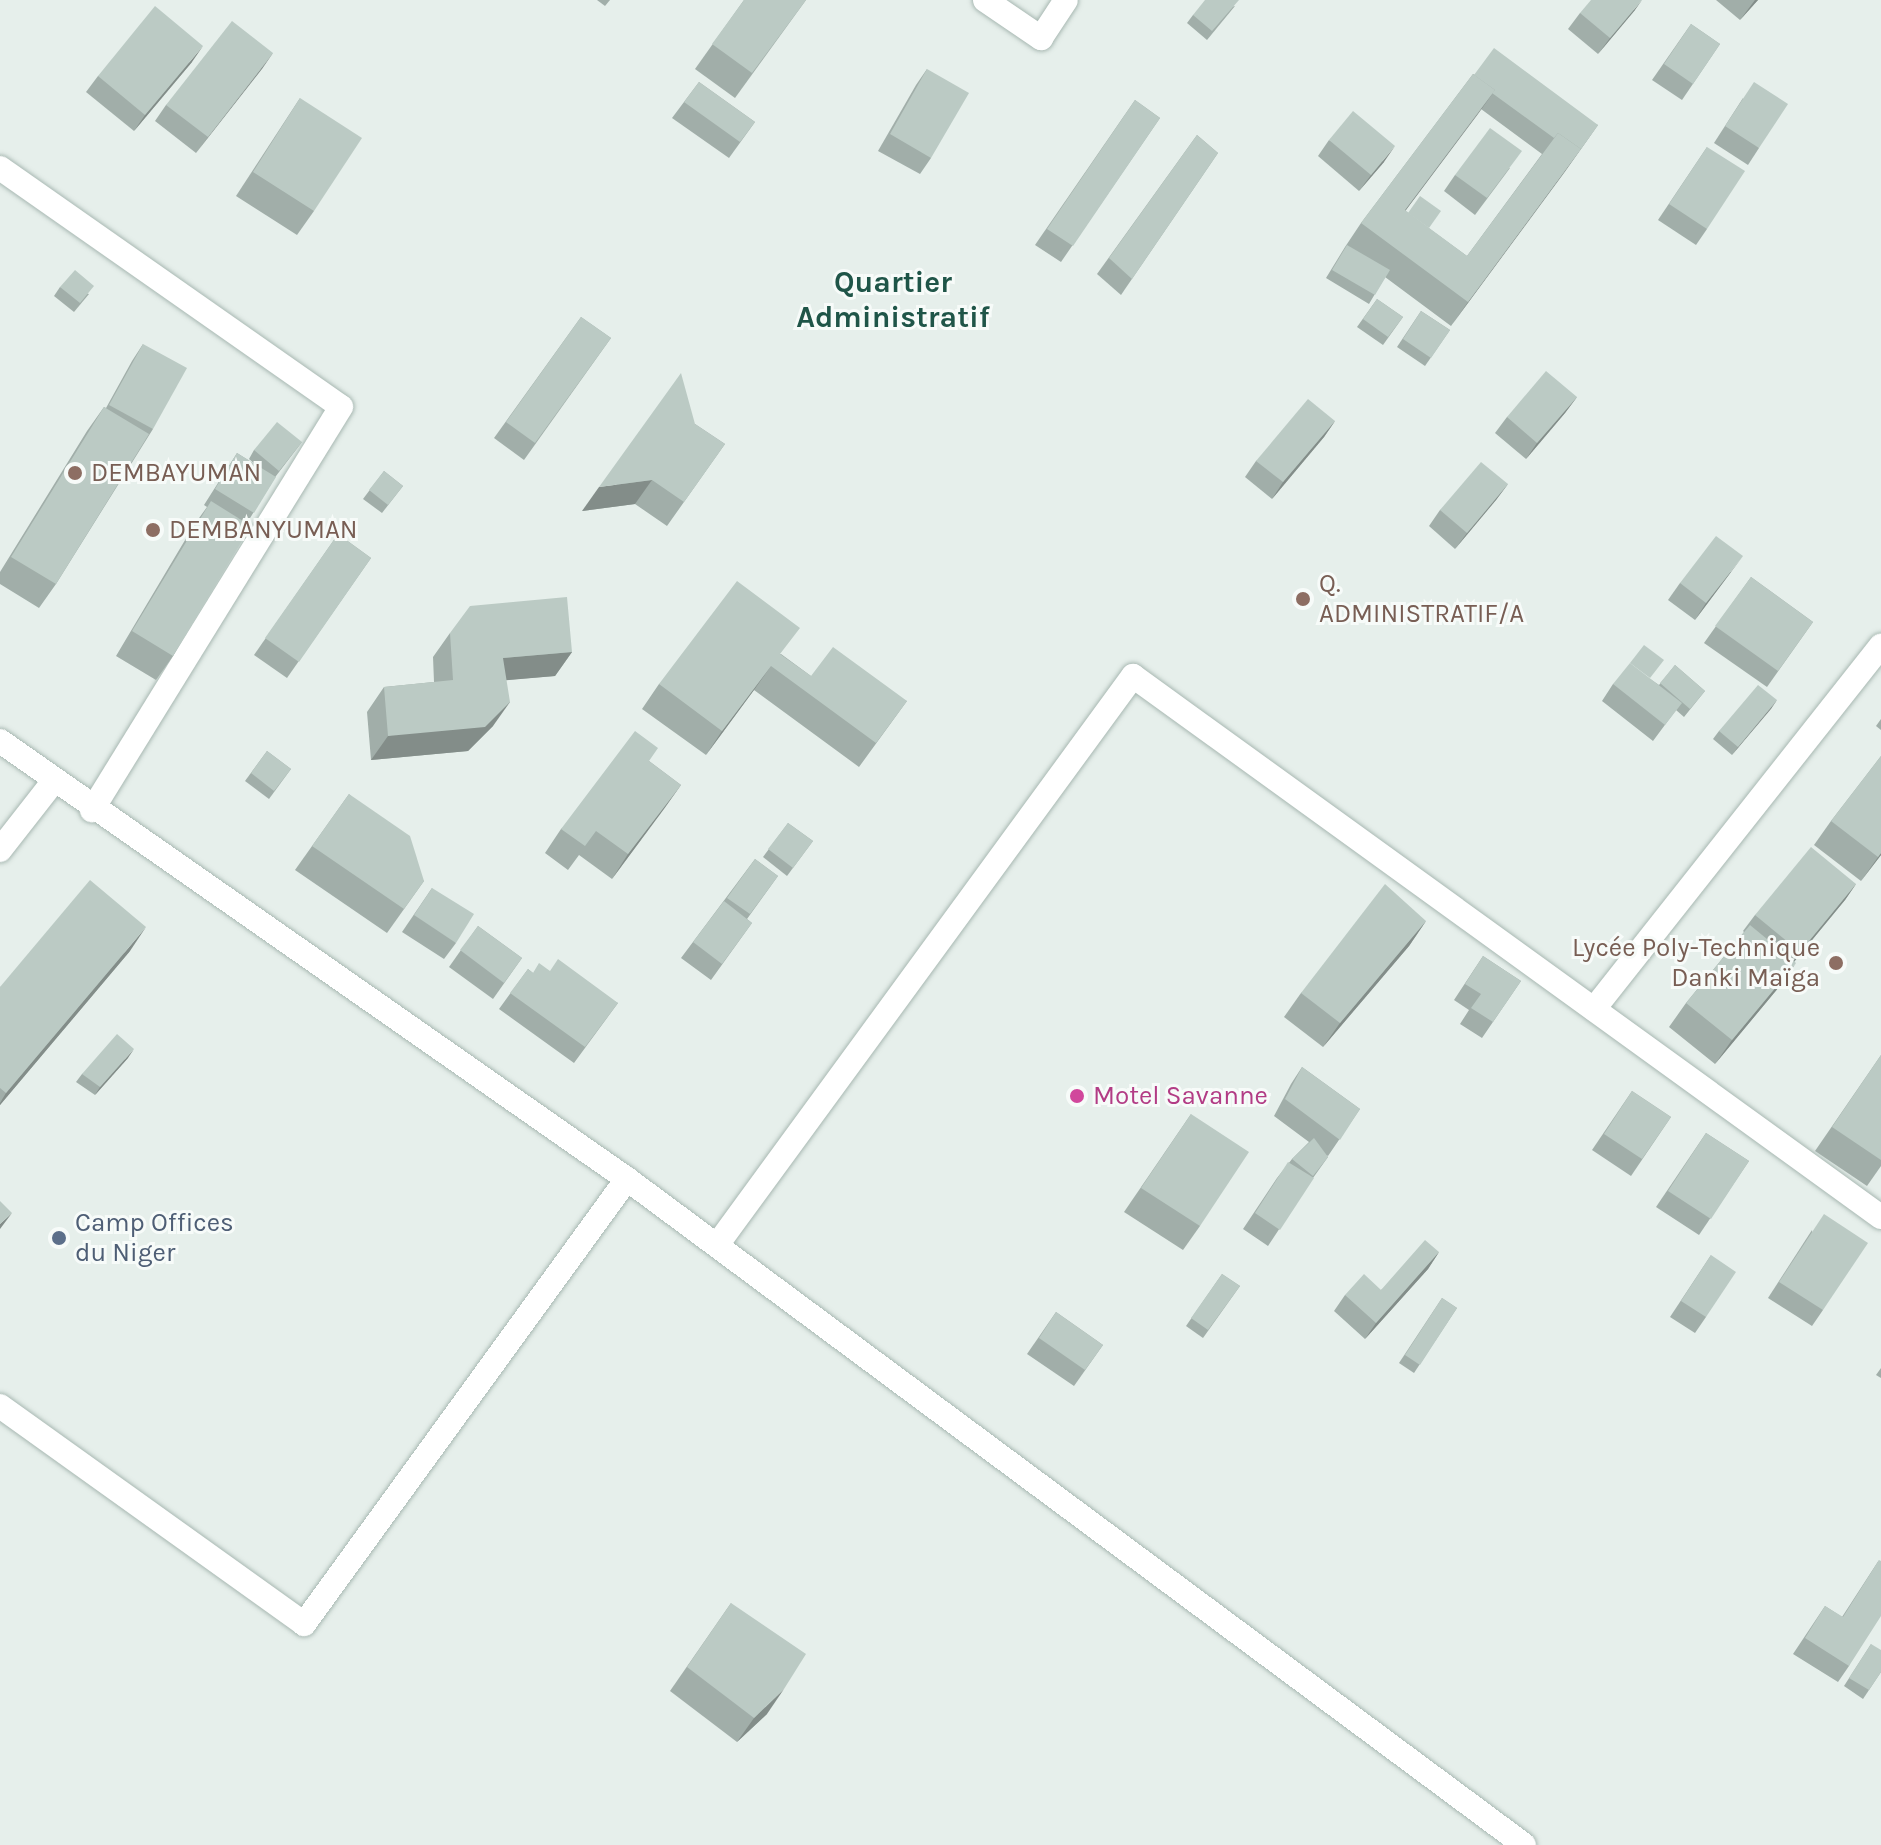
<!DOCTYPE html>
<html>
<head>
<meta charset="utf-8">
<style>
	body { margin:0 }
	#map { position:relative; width:1881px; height:1845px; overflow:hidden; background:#e6efeb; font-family:Karla,sans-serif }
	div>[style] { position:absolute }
	.roads { filter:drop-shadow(0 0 2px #a8b8b2) drop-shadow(0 0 2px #a8b8b2) }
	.minor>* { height:24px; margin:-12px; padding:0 12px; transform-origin:12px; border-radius:12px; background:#fff }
	.tertiary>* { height:24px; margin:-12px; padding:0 12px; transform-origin:12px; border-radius:12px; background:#fff }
	.wall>* { inset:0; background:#a1aea9 }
	.shaded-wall>* { inset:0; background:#838d89 }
	.building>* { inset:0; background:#bbcac4 }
	.dots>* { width:22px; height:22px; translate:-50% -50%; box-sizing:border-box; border:4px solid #f7fbf9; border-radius:50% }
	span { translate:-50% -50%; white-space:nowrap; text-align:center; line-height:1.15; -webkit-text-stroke:6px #f7fbf9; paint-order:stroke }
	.education-label { font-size:26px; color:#785e54 }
	.left { translate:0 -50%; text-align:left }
	.right { translate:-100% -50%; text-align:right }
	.hotel-label { font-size:26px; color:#b23c85 }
	.service-label { font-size:26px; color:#4e5e75 }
	.quarter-label { font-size:30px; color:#1f5548; font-weight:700 }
</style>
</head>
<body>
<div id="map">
	<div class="roads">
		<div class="minor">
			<div style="left:985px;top:0;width:68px;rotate:34.2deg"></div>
			<div style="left:1041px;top:38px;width:45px;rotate:-56.7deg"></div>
			<div style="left:0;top:168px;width:416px;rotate:35deg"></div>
			<div style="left:341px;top:407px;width:474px;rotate:121.7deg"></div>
			<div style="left:0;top:850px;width:88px;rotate:-52deg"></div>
			<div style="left:1594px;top:1009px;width:463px;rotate:-51.7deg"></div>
			<div style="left:717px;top:1245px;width:705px;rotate:-53.83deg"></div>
			<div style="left:1133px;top:676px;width:923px;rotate:35.88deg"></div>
			<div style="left:0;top:1406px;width:374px;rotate:35.6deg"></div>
			<div style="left:304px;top:1624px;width:550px;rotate:-54.03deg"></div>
		</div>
		<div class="tertiary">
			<div style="left:0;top:741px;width:765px;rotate:34.94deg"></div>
			<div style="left:627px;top:1179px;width:1117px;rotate:36.59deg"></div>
		</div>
	</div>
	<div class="wall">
		<div style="clip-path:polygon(597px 0,610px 0,605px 6px)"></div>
		<div style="clip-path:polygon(744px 0,806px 0,735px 98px,695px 69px)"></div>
		<div style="clip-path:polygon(1716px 0,1758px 0,1740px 20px)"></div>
		<div style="clip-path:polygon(1235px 6px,1207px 40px,1187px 23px,1193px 15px)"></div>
		<div style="clip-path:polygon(1635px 10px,1598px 54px,1568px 29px,1580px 13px)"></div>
		<div style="clip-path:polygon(1691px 24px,1720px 44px,1682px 100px,1652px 80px)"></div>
		<div style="clip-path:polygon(273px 53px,196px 153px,155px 121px,166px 105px)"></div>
		<div style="clip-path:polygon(192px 62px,134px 131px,86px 92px,98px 76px)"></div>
		<div style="clip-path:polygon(927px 69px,931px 158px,920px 174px,878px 151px,916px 85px)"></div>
		<div style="clip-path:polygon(evenodd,1473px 74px,1598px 125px,1451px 326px,1385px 277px,1369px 304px,1326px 278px,1345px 247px,1361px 223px,1473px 74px,1481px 109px,1542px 154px,1467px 256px,1405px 211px,1481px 109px)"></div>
		<div style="clip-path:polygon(699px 82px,755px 122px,729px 158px,672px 118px)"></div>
		<div style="clip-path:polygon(300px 98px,314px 211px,297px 235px,236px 196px)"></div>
		<div style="clip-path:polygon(1743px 98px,1759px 148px,1748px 165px,1714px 143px)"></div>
		<div style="clip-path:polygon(1135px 100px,1160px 118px,1061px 262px,1035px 245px)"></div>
		<div style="clip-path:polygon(1197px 135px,1218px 153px,1121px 295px,1097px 274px)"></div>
		<div style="clip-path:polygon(1329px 140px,1384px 162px,1359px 191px,1318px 156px)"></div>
		<div style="clip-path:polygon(1707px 147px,1707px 229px,1696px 245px,1658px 220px)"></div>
		<div style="clip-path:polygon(1510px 168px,1475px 215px,1444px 191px,1455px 175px)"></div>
		<div style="clip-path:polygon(60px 287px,89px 294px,74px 312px,54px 296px)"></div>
		<div style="clip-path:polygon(1377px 299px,1403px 317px,1383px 345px,1357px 327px)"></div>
		<div style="clip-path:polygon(1421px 311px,1450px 330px,1425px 366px,1397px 347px)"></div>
		<div style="clip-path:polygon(581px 317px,611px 338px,524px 460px,494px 438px)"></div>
		<div style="clip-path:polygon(143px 344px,153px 429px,56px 584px,39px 608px,0 584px,0 572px,87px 431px,104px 407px,106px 408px,132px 361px)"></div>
		<div style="clip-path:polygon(1577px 397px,1565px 413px,1526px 459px,1495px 433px,1507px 417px)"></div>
		<div style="clip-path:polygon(1335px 421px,1324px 437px,1272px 499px,1245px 477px,1256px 461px)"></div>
		<div style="clip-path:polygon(695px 424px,725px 444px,667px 526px,635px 504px,582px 511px)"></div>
		<div style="clip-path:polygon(302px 442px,276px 476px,247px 523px,173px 656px,156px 680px,116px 656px,194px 525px,207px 507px,204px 505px,237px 453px,256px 465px,249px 459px,254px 450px)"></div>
		<div style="clip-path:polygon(384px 471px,403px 486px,382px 513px,363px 499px)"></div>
		<div style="clip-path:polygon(1508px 484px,1496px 500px,1455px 549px,1429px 526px,1440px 510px)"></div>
		<div style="clip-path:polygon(338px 534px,371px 558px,287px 678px,254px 655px)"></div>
		<div style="clip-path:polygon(1731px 572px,1695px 620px,1668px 600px,1680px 583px)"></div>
		<div style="clip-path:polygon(1751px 577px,1813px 622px,1767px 687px,1704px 643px)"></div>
		<div style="clip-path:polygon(450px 633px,572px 652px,555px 676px,506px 680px,493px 726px,468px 751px,371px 760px,367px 712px,384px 687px,434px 682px,433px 657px)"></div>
		<div style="clip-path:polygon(781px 654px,811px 676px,907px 701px,859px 767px,754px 690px,706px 755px,642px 709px,659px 684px)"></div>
		<div style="clip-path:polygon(1675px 665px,1705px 691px,1684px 717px,1676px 710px,1653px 741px,1602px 701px,1613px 684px,1650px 679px,1659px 685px)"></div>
		<div style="clip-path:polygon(1777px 700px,1732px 755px,1713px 739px,1719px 731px)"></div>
		<div style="clip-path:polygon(1881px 719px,1881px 730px,1876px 726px)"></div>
		<div style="clip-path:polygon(267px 751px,291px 769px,269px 799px,245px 781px)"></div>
		<div style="clip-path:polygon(1881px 756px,1881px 855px,1861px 881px,1814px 845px,1831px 821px)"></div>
		<div style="clip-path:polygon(649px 761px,681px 785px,612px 879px,579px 855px,568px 870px,545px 853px,561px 829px)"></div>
		<div style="clip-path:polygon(349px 794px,424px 881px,387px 933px,295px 870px)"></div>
		<div style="clip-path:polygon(788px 823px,813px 841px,787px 876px,763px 857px)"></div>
		<div style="clip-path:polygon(755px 859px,778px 876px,747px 919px,752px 923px,711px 980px,681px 958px)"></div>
		<div style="clip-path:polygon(1856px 884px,1845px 900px,1794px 962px,1779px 987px,1715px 1064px,1669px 1027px,1686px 1003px,1744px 932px,1743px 931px,1755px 915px)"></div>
		<div style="clip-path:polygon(432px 888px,456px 943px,444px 959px,402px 932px)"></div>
		<div style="clip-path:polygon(1426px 921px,1409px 946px,1323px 1047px,1284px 1017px,1301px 993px)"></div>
		<div style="clip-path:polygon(478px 926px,522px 958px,493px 999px,449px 967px)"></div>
		<div style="clip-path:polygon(130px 951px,0 1105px,0 987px)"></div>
		<div style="clip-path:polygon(1483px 956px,1521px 981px,1482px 1038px,1460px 1024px,1469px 1010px,1454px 1000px)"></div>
		<div style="clip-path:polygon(528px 969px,533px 973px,550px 971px,618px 1003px,574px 1063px,499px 1009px)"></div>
		<div style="clip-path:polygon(1881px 1055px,1881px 1166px,1867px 1186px,1815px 1151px)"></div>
		<div style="clip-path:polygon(128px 1058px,95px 1095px,76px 1082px,82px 1074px)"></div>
		<div style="clip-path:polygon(1302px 1067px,1360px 1109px,1328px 1156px,1326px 1155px,1328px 1157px,1313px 1178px,1268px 1246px,1243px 1229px,1277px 1178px,1292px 1159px,1309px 1142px,1274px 1116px,1291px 1084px)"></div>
		<div style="clip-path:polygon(1632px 1091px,1671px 1117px,1631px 1176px,1592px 1150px)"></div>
		<div style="clip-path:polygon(1191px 1114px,1200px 1226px,1183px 1250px,1124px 1212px)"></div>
		<div style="clip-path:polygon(1706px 1133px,1749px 1161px,1699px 1235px,1656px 1207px)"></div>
		<div style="clip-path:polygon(1812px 1230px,1823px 1310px,1812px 1326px,1768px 1298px)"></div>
		<div style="clip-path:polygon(1439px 1252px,1428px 1269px,1365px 1339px,1334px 1311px,1345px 1295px,1381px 1290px)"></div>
		<div style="clip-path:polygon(1711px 1255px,1706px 1317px,1695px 1333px,1670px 1317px)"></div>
		<div style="clip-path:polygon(1222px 1274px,1240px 1286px,1203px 1338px,1186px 1326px)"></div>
		<div style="clip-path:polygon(1442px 1298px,1457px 1308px,1414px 1373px,1399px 1363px)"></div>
		<div style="clip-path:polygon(1056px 1312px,1103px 1345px,1074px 1386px,1027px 1354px)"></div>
		<div style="clip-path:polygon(1881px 1368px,1881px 1378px,1876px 1375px)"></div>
		<div style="clip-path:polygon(1879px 1560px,1849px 1666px,1838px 1682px,1793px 1654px,1825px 1606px,1842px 1617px)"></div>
		<div style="clip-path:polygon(731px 1603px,767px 1714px,737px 1742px,670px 1691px)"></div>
		<div style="clip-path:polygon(1871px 1644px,1881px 1672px,1863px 1699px,1844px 1686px)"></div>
	</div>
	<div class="shaded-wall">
		<div style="clip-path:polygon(1642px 0,1635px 10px,1598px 54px,1610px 38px)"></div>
		<div style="clip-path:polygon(1755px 0,1758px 0,1740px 20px)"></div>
		<div style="clip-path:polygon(203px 46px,192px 62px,134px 131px,145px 115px)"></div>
		<div style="clip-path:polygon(273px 53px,262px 69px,196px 153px,208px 137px)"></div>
		<div style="clip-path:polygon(1495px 90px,1478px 114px,1388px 234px,1405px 210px)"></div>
		<div style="clip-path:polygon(1598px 125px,1564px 173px,1451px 326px,1468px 302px)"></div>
		<div style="clip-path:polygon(1395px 146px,1384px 162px,1359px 191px,1371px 175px)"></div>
		<div style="clip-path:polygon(1577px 397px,1565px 413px,1526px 459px,1537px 443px)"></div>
		<div style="clip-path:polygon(1335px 421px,1324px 437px,1272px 499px,1283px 482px)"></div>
		<div style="clip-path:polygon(652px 480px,635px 504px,582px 511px,599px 487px)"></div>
		<div style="clip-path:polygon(1508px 484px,1496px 500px,1455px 549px,1467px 533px)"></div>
		<div style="clip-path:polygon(1743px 556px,1695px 620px,1706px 603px)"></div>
		<div style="clip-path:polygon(572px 652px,555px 676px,486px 682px,503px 658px)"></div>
		<div style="clip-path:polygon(771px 666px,754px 690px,706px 755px,722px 731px)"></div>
		<div style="clip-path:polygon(1777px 700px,1771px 709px,1732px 755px,1738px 747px)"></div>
		<div style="clip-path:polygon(510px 702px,493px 726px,468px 751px,371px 760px,388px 736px)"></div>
		<div style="clip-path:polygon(681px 785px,664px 809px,612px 879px,628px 854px)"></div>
		<div style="clip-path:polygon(1881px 853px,1881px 855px,1861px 881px)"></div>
		<div style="clip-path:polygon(1856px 884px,1845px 900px,1788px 969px,1800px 952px)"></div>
		<div style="clip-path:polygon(1426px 921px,1409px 946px,1323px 1047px,1340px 1023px)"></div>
		<div style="clip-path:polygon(146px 927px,130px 951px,0 1105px,0 1103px,6px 1093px)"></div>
		<div style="clip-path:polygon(1796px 963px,1779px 987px,1715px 1064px,1732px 1040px)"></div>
		<div style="clip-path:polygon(134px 1049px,128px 1058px,95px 1095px,100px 1087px)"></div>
		<div style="clip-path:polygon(12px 1213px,0 1229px,0 1224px)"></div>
		<div style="clip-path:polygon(1439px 1252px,1428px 1269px,1365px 1339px,1376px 1323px)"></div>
		<div style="clip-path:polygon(784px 1689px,767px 1714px,737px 1742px,754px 1718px)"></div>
	</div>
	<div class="building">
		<div style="clip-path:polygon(744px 0,806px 0,752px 73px,712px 44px)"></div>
		<div style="clip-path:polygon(1205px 0,1239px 0,1212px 31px,1193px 15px)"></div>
		<div style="clip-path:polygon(1591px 0,1642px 0,1610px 38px,1580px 13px)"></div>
		<div style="clip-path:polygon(155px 6px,203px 46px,145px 115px,98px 76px)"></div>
		<div style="clip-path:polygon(232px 21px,273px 53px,208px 137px,166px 105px)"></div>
		<div style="clip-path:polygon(1691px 24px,1720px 44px,1693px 84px,1664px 64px)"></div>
		<div style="clip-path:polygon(1494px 48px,1598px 125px,1581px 149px,1558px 133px,1554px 138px,1492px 93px,1495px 90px,1474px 75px)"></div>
		<div style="clip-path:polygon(927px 69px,969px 93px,931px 158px,890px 134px)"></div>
		<div style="clip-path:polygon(1473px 74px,1495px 90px,1405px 210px,1467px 256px,1558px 133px,1581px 149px,1468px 302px,1361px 223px)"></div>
		<div style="clip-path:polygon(699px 82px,755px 122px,740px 142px,684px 102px)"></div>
		<div style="clip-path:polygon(1754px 82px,1788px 104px,1759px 148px,1725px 126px)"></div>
		<div style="clip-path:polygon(300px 98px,362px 138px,314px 211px,253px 172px)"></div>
		<div style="clip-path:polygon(1135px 100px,1160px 118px,1073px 246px,1047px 229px)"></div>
		<div style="clip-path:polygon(1353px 111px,1395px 146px,1371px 175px,1329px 140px)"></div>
		<div style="clip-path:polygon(1490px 128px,1522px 151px,1487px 198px,1455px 175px)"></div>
		<div style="clip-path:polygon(1197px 135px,1218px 153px,1132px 279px,1109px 258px)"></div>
		<div style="clip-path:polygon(1707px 147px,1745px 171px,1707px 229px,1669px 204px)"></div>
		<div style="clip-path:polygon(1420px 196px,1441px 211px,1429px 228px,1408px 213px)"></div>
		<div style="clip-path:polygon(1347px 245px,1390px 270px,1375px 295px,1332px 270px)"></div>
		<div style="clip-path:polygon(75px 270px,94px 286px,80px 303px,60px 287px)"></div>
		<div style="clip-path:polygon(1377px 299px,1403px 317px,1388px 337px,1363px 319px)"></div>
		<div style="clip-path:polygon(1421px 311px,1450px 330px,1431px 358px,1403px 339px)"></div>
		<div style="clip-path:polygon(581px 317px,611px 338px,535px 443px,506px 422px)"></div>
		<div style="clip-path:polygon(143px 344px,187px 368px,153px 429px,109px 405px)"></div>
		<div style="clip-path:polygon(1546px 371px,1577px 397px,1537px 443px,1507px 417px)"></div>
		<div style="clip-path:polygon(681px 373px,695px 424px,725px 444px,684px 502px,652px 480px,599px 487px)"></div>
		<div style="clip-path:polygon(1308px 399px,1335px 421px,1283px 482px,1256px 461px)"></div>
		<div style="clip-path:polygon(104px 407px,149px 434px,56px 584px,11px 557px)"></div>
		<div style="clip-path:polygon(277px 422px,302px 442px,279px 471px,254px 450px)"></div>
		<div style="clip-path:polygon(237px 453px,276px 477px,254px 513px,215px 489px)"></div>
		<div style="clip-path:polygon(1481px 462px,1508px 484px,1467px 533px,1440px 510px)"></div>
		<div style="clip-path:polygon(384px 471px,403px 486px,388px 505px,369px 490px)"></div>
		<div style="clip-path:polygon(211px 501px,251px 526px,173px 656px,132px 631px)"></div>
		<div style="clip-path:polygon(338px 534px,371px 558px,299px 662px,265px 638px)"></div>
		<div style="clip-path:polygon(1716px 536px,1743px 556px,1706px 603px,1680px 583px)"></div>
		<div style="clip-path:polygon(1751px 577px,1813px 622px,1778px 671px,1715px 626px)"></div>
		<div style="clip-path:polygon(737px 581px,800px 628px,780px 654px,811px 676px,833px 647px,907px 701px,876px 743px,771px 666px,722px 731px,659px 684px)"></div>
		<div style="clip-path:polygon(567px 597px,572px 652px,503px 658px,510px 702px,485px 727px,388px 736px,384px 687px,453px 680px,450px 633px,470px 606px)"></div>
		<div style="clip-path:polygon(1644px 645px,1664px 660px,1650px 678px,1630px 663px)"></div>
		<div style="clip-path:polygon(1630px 663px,1682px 703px,1665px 725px,1613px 684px)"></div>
		<div style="clip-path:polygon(1675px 665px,1705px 691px,1690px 709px,1660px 683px)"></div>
		<div style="clip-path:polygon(1758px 685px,1777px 700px,1738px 747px,1719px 731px)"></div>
		<div style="clip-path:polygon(635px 731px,658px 748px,649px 761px,681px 785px,628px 854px,596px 831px,585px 846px,561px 829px)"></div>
		<div style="clip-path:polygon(267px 751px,291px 769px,274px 791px,251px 773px)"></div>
		<div style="clip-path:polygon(1881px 756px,1881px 853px,1878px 857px,1831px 821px)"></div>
		<div style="clip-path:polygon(349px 794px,410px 836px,424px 881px,404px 909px,312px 846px)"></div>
		<div style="clip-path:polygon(788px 823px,813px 841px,793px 868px,768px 849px)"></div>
		<div style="clip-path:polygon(1811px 847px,1856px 884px,1800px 952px,1755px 915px)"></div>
		<div style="clip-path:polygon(755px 859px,778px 876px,750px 914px,727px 898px)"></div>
		<div style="clip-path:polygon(90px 880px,146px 927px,6px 1093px,0 1088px,0 987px)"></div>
		<div style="clip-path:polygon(1385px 884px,1426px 921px,1340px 1023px,1301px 993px)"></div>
		<div style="clip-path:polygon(432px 888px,474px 914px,456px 943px,414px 915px)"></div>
		<div style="clip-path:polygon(724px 901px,752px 923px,722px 964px,693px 942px)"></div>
		<div style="clip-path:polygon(1750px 925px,1796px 963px,1732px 1040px,1686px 1003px)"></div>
		<div style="clip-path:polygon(478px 926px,522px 958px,504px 983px,460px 950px)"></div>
		<div style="clip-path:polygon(1483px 956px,1521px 981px,1493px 1022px,1471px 1008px,1481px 994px,1465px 984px)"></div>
		<div style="clip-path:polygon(558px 959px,618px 1003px,585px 1047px,510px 993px,528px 969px,533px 973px,539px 963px,550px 971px)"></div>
		<div style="clip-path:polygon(117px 1034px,134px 1049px,100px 1087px,82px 1074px)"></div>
		<div style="clip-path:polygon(1881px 1055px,1881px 1160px,1832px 1127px)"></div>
		<div style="clip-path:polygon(1302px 1067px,1360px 1109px,1340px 1140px,1285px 1099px)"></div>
		<div style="clip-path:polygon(1632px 1091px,1671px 1117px,1642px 1159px,1604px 1134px)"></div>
		<div style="clip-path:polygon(1191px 1114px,1249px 1152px,1200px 1226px,1141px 1188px)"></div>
		<div style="clip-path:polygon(1706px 1133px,1749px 1161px,1711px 1219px,1668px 1191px)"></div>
		<div style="clip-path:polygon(1314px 1138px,1328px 1157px,1313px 1176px,1292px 1159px)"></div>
		<div style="clip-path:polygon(1288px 1162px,1314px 1178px,1280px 1230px,1255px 1213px)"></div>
		<div style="clip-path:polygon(0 1201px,12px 1213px,0 1224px)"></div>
		<div style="clip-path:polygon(1824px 1214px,1868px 1243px,1823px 1310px,1779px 1282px)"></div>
		<div style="clip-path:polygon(1425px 1240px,1439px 1252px,1376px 1323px,1345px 1295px,1364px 1274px,1381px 1290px)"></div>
		<div style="clip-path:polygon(1711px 1255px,1736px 1272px,1706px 1317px,1681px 1301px)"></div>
		<div style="clip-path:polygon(1222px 1274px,1240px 1286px,1208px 1330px,1191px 1318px)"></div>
		<div style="clip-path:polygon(1442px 1298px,1457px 1308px,1420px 1365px,1405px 1355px)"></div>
		<div style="clip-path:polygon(1056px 1312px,1103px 1345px,1085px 1370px,1039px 1338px)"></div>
		<div style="clip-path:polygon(1879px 1560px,1881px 1561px,1881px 1616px,1849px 1666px,1805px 1638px,1825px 1606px,1843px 1617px)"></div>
		<div style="clip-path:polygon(731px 1603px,806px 1654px,784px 1689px,754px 1718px,687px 1667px)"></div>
		<div style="clip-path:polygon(1871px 1644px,1881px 1650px,1881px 1672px,1869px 1690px,1849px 1678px)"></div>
	</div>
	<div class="dots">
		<div style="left:75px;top:473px;background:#8d6e63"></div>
		<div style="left:153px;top:530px;background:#8d6e63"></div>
		<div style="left:1303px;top:599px;background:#8d6e63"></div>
		<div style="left:1836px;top:963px;background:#8d6e63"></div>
		<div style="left:1077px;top:1096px;background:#d1479c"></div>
		<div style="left:59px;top:1238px;background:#5c6f8a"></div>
	</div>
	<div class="education-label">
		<span class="left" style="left:91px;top:473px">DEMBAYUMAN</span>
		<span class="left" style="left:169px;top:530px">DEMBANYUMAN</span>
		<span class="left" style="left:1319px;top:599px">Q.<br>ADMINISTRATIF/A</span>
		<span class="right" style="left:1820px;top:963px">Lycée Poly-Technique<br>Danki Maïga</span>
	</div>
	<div class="hotel-label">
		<span class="left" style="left:1093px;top:1096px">Motel Savanne</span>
	</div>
	<div class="service-label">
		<span class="left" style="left:75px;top:1238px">Camp Offices<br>du Niger</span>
	</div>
	<div class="quarter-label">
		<span style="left:893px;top:299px">Quartier<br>Administratif</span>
	</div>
</div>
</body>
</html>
